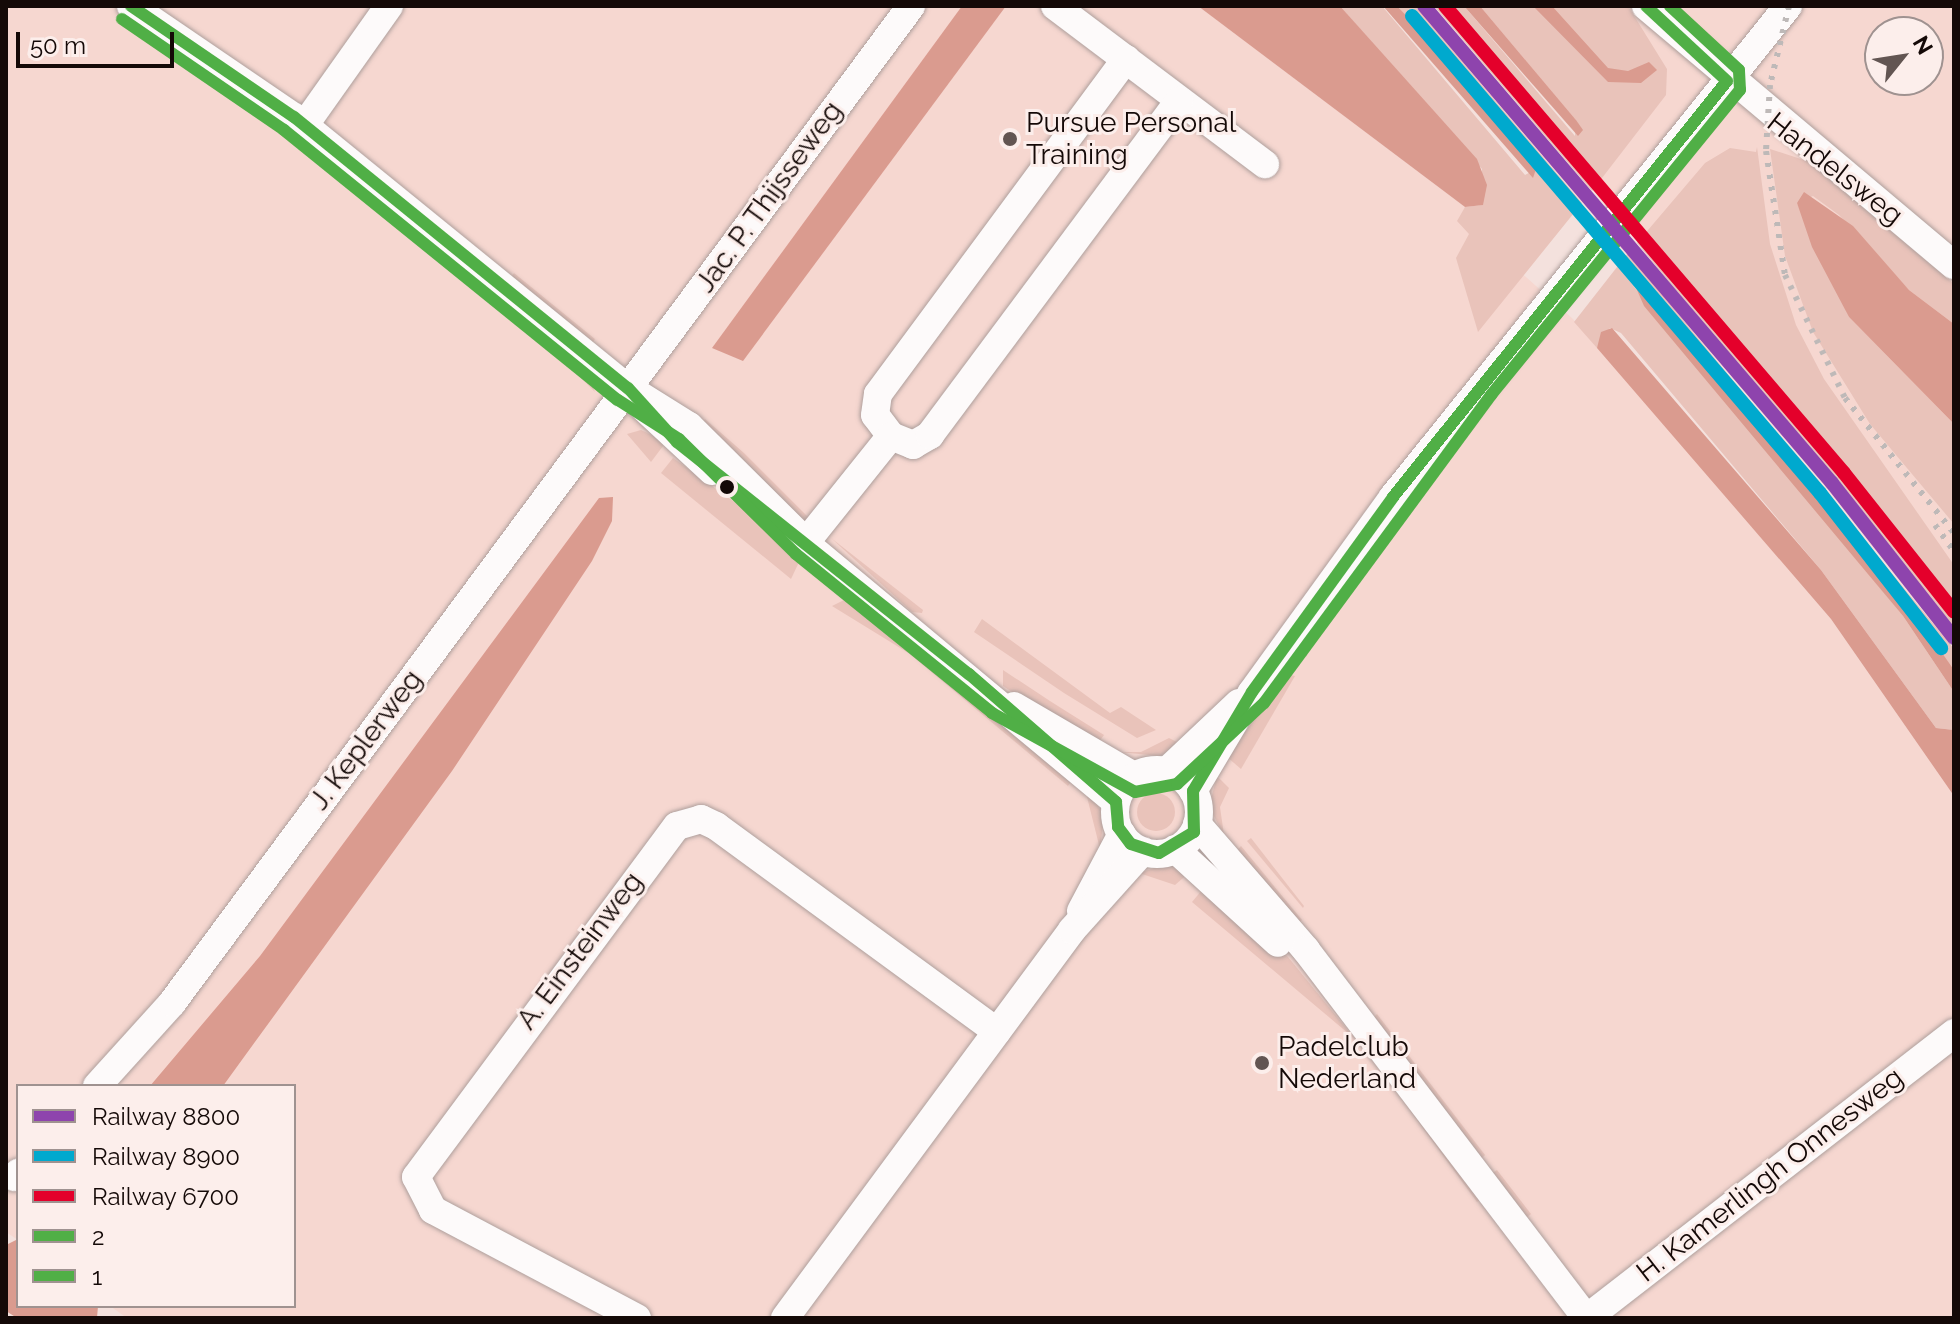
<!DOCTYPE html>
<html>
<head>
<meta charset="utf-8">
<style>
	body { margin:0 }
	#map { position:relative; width:1960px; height:1324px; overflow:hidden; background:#f4e1dd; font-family:Raleway,sans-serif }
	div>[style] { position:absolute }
	.built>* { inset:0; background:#f6d7d0 }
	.green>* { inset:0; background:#e9c3ba }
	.round { border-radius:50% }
	.water>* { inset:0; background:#da9b8f }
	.roads { filter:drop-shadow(0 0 2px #ae9f9c) drop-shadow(0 0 2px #ae9f9c) }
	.minor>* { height:28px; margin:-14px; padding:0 14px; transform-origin:14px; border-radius:14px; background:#fdfafa }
	.minor>.ring { margin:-14px; padding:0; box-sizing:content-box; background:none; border:28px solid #fdfafa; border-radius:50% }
	.rail>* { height:6px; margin-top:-3px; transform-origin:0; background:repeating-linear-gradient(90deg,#beb9b8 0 4px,transparent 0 12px) }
	.bus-1>* { height:12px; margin:-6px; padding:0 6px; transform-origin:6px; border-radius:6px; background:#50af46 }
	.bus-2>* { height:12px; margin:-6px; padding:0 6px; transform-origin:6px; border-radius:6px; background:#50af46 }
	.rail-1>* { height:14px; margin:-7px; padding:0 7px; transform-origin:7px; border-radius:7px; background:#8e44ad }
	.rail-2>* { height:14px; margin:-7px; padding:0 7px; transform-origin:7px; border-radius:7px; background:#00a9ce }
	.rail-3>* { height:14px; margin:-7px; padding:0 7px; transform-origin:7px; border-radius:7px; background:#e4002b }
	.dots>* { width:22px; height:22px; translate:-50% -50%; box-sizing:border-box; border:4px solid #fceeeb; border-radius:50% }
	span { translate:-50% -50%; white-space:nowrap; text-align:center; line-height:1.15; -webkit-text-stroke:6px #fceeeb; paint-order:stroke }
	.poi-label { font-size:28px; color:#140907 }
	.left { translate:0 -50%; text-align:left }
	.street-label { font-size:28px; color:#140907 }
	.frame { position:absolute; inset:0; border:8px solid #140907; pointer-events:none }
	.legend { position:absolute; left:16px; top:1084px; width:280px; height:224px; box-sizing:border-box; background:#fceeeb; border:2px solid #9f9290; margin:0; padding:10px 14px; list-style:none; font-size:24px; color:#140907 }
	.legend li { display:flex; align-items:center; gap:16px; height:40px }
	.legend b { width:40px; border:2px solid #9f9290 }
	.north { position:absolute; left:1864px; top:16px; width:80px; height:80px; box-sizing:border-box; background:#fceeeb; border:2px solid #9f9290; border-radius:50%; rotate:60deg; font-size:22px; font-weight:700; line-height:32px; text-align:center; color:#140907 }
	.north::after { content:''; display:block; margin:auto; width:28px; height:36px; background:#625552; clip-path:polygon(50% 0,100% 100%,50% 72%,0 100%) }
	.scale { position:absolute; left:16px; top:32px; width:158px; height:36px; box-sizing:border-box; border:4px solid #140907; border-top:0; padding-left:10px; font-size:24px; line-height:28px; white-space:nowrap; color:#140907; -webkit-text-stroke:6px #fceeeb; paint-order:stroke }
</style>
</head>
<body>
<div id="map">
	<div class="built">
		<div style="clip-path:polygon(6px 6px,1198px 6px,1465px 207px,1500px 254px,1573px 319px,1831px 619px,1954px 796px,1954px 1318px,127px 1318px,110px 1306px,294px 1306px,294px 1086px,18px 1086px,18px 1240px,6px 1232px)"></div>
		<div style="clip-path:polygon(evenodd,1480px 6px,1954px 6px,1954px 579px,1640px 240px,1593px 175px,1583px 129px,1480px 6px,1880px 32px,1928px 32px,1928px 80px,1880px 80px,1880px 32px)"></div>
	</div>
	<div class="green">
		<div style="clip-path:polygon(1340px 6px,1382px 6px,1525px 175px,1536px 169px,1397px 6px,1415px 6px,1582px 203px,1478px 332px,1456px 258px,1469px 234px,1457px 221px,1465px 207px,1482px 205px,1482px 169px)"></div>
		<div style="clip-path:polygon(1434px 6px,1464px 6px,1575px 136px,1576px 120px,1480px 6px,1628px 6px,1667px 69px,1666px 95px,1592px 191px)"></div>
		<div style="clip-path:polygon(1757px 147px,1770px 244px,1796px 325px,1824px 379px,1954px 565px,1954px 627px,1637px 243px,1705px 163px,1730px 148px,1756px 152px)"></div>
		<div style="clip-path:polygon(1770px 149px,1807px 161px,1954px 284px,1954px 324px,1909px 290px,1839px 215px,1813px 196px,1797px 203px,1849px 317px,1954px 424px,1954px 524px,1870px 424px,1813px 332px,1785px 256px)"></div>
		<div style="clip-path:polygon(1628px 253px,1954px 649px,1954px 670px,1816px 493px,1630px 282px,1903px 616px,1954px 692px,1954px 730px,1936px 728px,1821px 570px,1621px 333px,1610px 328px,1597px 348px,1574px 322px)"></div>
		<div style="clip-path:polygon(514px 273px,595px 339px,591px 345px,512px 276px)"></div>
		<div style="clip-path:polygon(560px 350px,586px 371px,595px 392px,554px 351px)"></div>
		<div style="clip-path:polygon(705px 419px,744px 453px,810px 519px,801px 521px,699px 427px)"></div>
		<div style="clip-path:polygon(641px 430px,666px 442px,651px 462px,627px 434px)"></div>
		<div style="clip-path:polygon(673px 458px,793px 544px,800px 560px,791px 579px,661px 473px)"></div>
		<div style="clip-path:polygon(1409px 507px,1332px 610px,1306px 657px,1301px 645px,1400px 508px)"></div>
		<div style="clip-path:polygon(831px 538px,923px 610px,922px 613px,912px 612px)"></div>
		<div style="clip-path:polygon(852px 596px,1075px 776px,1068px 786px,910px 654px,832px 606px)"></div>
		<div style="clip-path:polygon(982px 619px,1110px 713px,1121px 707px,1156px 730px,1137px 738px,1064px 693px,974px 632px)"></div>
		<div style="clip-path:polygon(1003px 670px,1050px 701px,1104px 735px,1098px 743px,1038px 709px,1003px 686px)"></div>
		<div style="clip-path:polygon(1287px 674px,1295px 676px,1241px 769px,1227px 757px)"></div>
		<div style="clip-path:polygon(1169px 738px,1181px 744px,1160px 756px,1118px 752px,1141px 752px)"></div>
		<div style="clip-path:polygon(1217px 776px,1229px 788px,1220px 807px,1224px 835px,1209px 807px)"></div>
		<div style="clip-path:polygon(1089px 792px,1104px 816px,1100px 849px,1087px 797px)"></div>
		<div class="round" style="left:1137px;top:793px;width:38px;height:38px"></div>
		<div style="clip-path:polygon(1251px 838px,1304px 906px,1303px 908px,1247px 841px)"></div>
		<div style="clip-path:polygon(1241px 846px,1302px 920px,1296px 925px,1234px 854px)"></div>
		<div style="clip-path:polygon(1166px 864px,1190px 872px,1175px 885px,1139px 873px)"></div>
		<div style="clip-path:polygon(1207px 884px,1288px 957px,1355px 1039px,1192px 902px)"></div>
		<div style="clip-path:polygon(1377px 1014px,1485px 1155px,1480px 1160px,1371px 1020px)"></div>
		<div style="clip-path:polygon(1376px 1064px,1481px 1199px,1477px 1202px)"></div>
		<div style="clip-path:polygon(1497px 1170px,1531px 1214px,1524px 1220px,1491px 1174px)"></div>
	</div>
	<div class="water">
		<div style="clip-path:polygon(962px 6px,1006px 6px,743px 361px,712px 348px)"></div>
		<div style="clip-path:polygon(1198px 6px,1340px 6px,1477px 159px,1487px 185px,1483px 205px,1465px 207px)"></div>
		<div style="clip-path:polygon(1383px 6px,1397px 6px,1414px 24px,1505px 128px,1536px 169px,1533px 178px)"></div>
		<div style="clip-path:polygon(1464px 6px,1480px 6px,1576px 120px,1583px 130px,1578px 136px)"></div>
		<div style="clip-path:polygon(1533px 6px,1552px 6px,1608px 68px,1628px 71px,1649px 62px,1657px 70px,1641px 83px,1608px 82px)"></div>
		<div style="clip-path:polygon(1804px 192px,1853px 226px,1909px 290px,1954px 324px,1954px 424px,1849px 317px,1812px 247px,1797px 203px)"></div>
		<div style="clip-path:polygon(1633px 281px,1921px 623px,1954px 670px,1954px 692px,1903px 616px,1644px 306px)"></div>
		<div style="clip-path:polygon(1612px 328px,1821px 570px,1936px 728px,1954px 730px,1954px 796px,1831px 619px,1597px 348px,1601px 332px)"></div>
		<div style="clip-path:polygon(613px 497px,612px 521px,592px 561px,452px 771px,223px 1086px,150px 1086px,260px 956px,599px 498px)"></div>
		<div style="clip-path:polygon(18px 1239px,18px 1306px,98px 1306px,97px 1318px,17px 1318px,6px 1311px,6px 1245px)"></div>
	</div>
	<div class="roads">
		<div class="minor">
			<div style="left:131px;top:6px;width:197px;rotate:34.3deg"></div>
			<div style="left:294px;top:117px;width:430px;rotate:39.1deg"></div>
			<div style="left:628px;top:388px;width:72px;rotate:31.9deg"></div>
			<div style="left:689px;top:426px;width:165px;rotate:44.8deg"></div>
			<div style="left:1055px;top:6px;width:263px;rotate:37deg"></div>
			<div style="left:1646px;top:6px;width:402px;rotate:40.1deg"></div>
			<div style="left:304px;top:126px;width:147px;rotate:-54.7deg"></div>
			<div style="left:641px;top:405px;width:97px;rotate:42.9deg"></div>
			<div style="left:891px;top:436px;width:26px;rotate:-127deg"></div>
			<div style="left:875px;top:415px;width:21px;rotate:-82deg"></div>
			<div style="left:878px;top:394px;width:417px;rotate:-53.5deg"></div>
			<div style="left:793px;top:533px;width:420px;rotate:39.8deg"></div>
			<div style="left:806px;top:542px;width:136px;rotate:-51.3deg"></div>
			<div style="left:891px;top:436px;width:24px;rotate:22deg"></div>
			<div style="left:913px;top:445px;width:20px;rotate:-30deg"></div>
			<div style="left:930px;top:435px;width:417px;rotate:-53.3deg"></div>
			<div style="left:1014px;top:706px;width:139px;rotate:30.3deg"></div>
			<div class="ring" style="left:1115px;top:770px;width:56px;height:56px"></div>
			<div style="left:1167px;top:771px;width:99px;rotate:-43.4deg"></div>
			<div style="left:1193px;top:791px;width:115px;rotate:-59.2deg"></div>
			<div style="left:1252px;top:692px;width:241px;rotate:-54.1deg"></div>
			<div style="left:1393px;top:497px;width:630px;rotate:-51.18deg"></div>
			<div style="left:1197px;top:824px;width:167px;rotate:49.1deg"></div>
			<div style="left:1306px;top:950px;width:462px;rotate:52.7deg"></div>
			<div style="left:1175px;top:849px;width:139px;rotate:42.4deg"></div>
			<div style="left:1081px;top:911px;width:87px;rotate:-62deg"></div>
			<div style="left:97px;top:1086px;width:112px;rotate:-47.9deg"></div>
			<div style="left:172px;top:1003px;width:1241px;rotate:-53.45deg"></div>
			<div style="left:14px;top:1177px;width:6px;rotate:-45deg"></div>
			<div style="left:637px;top:1318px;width:231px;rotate:-152.1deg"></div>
			<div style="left:433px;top:1210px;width:37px;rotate:-117deg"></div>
			<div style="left:416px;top:1177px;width:437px;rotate:-53.4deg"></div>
			<div style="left:677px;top:826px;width:25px;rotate:-16deg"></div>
			<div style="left:701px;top:819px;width:17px;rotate:25deg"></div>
			<div style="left:716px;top:826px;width:348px;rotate:36.2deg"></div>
			<div style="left:785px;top:1318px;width:483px;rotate:-53.5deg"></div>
			<div style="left:1072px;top:930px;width:106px;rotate:-48.1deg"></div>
			<div style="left:1587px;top:1318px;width:465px;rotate:-37.8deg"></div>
		</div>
	</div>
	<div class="rail">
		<div style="left:1789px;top:6px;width:81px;rotate:103.5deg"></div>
		<div style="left:1770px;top:85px;width:66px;rotate:93.5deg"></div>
		<div style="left:1766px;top:151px;width:125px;rotate:81.3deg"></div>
		<div style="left:1785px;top:275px;width:137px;rotate:64deg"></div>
		<div style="left:1845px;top:398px;width:174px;rotate:51.1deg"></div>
		<div style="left:1935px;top:525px;width:32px;rotate:54deg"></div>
	</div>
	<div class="bus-1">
		<div style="left:131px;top:6px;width:197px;rotate:34.3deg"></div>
		<div style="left:294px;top:117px;width:430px;rotate:39.1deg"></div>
		<div style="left:628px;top:388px;width:73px;rotate:47.8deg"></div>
		<div style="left:677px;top:442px;width:373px;rotate:38.5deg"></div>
		<div style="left:969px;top:674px;width:195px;rotate:41deg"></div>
		<div style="left:1116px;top:802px;width:25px;rotate:85deg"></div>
		<div style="left:1118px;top:827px;width:21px;rotate:53deg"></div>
		<div style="left:1131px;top:844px;width:29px;rotate:18deg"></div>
		<div style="left:1159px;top:853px;width:41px;rotate:-31deg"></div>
		<div style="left:1194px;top:832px;width:41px;rotate:-91.4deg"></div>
		<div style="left:1193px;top:791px;width:115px;rotate:-59.2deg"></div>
		<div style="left:1252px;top:692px;width:241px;rotate:-54.1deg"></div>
		<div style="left:1393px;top:497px;width:533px;rotate:-51.24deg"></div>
		<div style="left:1727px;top:81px;width:110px;rotate:-137.2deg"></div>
	</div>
	<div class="bus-2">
		<div style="left:122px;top:19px;width:196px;rotate:34.4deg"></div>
		<div style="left:284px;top:130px;width:429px;rotate:39deg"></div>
		<div style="left:618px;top:400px;width:72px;rotate:32.6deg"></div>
		<div style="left:679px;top:439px;width:164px;rotate:44.5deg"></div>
		<div style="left:796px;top:554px;width:252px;rotate:39deg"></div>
		<div style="left:992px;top:713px;width:163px;rotate:28.9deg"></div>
		<div style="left:1135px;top:792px;width:43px;rotate:-10.8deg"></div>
		<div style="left:1177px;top:784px;width:119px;rotate:-43deg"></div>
		<div style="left:1264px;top:703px;width:383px;rotate:-53.6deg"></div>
		<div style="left:1491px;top:395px;width:394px;rotate:-50.8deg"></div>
		<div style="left:1740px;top:90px;width:20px;rotate:-93deg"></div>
		<div style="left:1739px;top:70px;width:94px;rotate:-137.2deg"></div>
	</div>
	<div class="rail-1">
		<div style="left:1424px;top:6px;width:628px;rotate:49.46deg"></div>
		<div style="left:1832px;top:483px;width:197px;rotate:51.8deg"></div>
	</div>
	<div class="rail-2">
		<div style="left:1412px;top:16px;width:628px;rotate:49.46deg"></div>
		<div style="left:1820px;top:493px;width:197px;rotate:52deg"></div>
	</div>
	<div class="rail-3">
		<div style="left:1445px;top:6px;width:614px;rotate:49.49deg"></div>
		<div style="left:1844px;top:473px;width:177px;rotate:51.6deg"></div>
	</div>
	<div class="dots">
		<div style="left:1010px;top:139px;background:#625552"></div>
		<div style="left:727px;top:487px;background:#140907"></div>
		<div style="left:1262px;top:1063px;background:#625552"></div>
	</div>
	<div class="poi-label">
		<span class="left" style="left:1026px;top:139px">Pursue Personal<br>Training</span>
		<span class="left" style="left:1278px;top:1063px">Padelclub<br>Nederland</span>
	</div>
	<div class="street-label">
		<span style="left:1835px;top:169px;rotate:38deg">Handelsweg</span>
		<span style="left:769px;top:197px;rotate:-54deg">Jac. P. Thijsseweg</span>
		<span style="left:366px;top:740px;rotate:-53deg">J. Keplerweg</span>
		<span style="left:580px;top:951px;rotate:-53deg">A. Einsteinweg</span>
		<span style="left:1770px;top:1175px;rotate:-38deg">H. Kamerlingh Onnesweg</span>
	</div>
	<div class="frame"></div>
	<ul class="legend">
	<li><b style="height:10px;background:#8e44ad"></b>Railway 8800</li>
	<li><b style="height:10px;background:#00a9ce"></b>Railway 8900</li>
	<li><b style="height:10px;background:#e4002b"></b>Railway 6700</li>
	<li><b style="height:10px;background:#50af46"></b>2</li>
	<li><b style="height:10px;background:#50af46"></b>1</li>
	</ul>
	<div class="north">N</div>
	<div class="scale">50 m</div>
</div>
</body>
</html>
